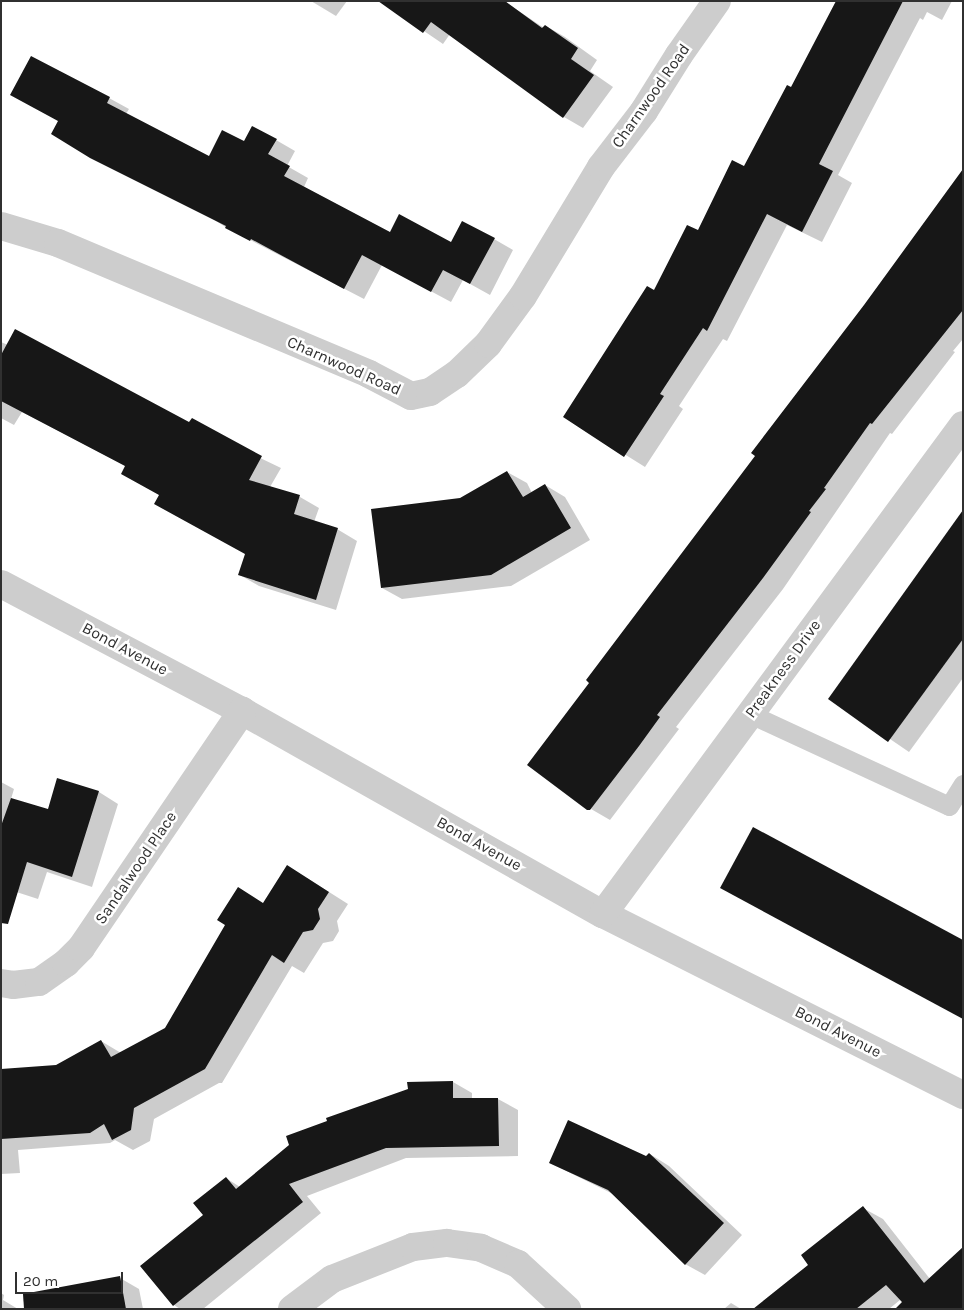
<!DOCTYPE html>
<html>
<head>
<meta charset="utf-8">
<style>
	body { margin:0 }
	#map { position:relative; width:964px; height:1310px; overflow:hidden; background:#fff; font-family:Karla,sans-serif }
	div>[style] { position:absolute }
	.shadow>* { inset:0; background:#0003 }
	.building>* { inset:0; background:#171717 }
	.service>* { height:19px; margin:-9.5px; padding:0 9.5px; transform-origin:9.5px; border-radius:9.5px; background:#cdcdcd }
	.minor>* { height:28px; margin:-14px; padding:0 14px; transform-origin:14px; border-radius:14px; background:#cdcdcd }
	span { translate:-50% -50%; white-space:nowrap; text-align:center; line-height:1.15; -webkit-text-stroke:5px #fff; paint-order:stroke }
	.street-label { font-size:16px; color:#303030 }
	.frame { position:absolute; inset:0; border:2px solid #303030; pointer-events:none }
	.scale { position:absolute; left:15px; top:1272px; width:108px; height:22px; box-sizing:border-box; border:2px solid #303030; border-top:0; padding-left:6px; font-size:15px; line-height:18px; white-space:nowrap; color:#303030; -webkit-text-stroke:4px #fff; paint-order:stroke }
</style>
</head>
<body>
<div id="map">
	<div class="shadow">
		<div style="clip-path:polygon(311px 1px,347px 1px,336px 16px)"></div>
		<div style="clip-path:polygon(380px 1px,504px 1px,544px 28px,546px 26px,565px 37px,597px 60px,590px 71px,613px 87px,583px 128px,564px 117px,450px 34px,443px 44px)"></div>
		<div style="clip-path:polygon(838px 1px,952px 1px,942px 20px,927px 12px,923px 20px,920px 18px,838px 175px,852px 183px,822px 242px,787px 225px,727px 341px,723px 339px,679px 406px,683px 409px,645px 467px,565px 417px,745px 168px,792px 89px)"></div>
		<div style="clip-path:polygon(109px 98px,129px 109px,126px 114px,209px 157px,244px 143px,276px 140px,295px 151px,287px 166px,308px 178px,304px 187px,390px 233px,452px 243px,494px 239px,513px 250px,490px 295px,463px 280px,451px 302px,382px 265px,364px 299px,227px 228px,59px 121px)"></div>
		<div style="clip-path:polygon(963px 173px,963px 339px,953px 351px,955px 352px,892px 434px,890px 433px,783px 589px,676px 727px,679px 729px,610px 820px,591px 809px,757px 455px)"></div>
		<div style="clip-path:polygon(1px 342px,190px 424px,281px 468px,270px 487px,300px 497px,319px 508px,314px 522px,337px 529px,357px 541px,336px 610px,259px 586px,240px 575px,247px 554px,161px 495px,126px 466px,22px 412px,14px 425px,1px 418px)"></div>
		<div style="clip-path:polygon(507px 472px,527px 483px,532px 493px,545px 485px,565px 497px,590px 540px,511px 586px,402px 599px,382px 588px)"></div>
		<div style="clip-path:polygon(963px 517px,963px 678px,909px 752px,830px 698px)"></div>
		<div style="clip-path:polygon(58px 779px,99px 792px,118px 804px,92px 887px,47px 872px,38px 899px,1px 887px,1px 782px,14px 789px,11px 799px,48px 811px)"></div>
		<div style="clip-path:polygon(307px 878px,348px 904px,337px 921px,339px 931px,333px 941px,323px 943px,304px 973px,292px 966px,222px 1083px,219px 1083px,154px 1119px,150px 1141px,133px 1150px,115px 1140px,110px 1143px,18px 1150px,20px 1173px,1px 1174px,1px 1070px,57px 1066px,101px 1041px,121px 1053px,166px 1029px,264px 904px)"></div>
		<div style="clip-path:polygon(453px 1082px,472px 1093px,472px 1099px,498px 1099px,518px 1110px,518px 1156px,406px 1158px,307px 1196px,321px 1213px,203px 1309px,180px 1309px,174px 1305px,142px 1266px,205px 1215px,226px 1178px,240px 1187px)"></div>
		<div style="clip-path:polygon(650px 1154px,669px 1166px,742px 1235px,705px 1275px,685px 1264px,613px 1194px,550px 1163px,646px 1158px)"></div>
		<div style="clip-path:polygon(863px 1208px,883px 1219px,930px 1279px,908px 1309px,900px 1300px,889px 1309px,755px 1309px,810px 1266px)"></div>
		<div style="clip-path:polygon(120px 1278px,139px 1289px,143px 1309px,51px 1309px)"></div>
		<div style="clip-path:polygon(1px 1293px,4px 1295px,3px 1300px,18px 1309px,1px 1309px)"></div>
		<div style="clip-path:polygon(731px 1303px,741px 1309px,724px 1309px)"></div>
	</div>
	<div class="building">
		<div style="clip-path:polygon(378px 1px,505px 1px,542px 28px,545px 25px,578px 48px,571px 59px,594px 75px,563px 118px,431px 22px,423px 33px)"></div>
		<div style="clip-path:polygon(836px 1px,903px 1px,819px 164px,833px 171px,802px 232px,767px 214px,707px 331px,703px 328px,660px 394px,664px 396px,624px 457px,563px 417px,647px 286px,654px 290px,687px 225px,698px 230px,732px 160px,744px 166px,787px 85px,791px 87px)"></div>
		<div style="clip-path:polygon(31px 56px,110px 97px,107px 103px,209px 156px,222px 130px,244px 141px,252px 126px,277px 139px,268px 154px,290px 166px,284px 176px,390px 232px,399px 214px,451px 242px,462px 221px,495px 238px,470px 284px,443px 270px,431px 292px,362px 255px,344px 289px,251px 239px,250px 241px,225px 228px,226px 226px,90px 158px,51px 134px,58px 121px,10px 95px)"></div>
		<div style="clip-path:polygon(963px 169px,963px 310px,872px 424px,870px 423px,824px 488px,826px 489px,809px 511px,811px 512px,763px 578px,657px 715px,660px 717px,639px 746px,590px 810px,587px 810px,527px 765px,589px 683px,586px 680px,755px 456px,751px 453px,864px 305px)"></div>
		<div style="clip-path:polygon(15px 329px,189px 422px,192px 418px,262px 456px,249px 480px,300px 495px,294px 514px,338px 528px,316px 600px,238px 575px,245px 554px,154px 504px,159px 495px,121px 474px,125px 466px,1px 401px,1px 355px)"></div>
		<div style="clip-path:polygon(507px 471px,523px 497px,545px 484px,571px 528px,491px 575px,381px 588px,371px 509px,460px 498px)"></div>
		<div style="clip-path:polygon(963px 510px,963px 639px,888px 742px,828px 699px)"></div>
		<div style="clip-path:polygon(57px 778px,99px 791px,72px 877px,27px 862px,8px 924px,1px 923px,1px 826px,11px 798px,48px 809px)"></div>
		<div style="clip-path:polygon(753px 827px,963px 940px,963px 1019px,720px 888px)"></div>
		<div style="clip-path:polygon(287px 865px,329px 892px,318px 909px,320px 919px,313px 930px,303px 932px,284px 963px,272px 955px,205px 1069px,134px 1108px,131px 1130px,112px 1140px,104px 1124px,90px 1133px,1px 1139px,1px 1069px,56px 1065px,101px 1040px,111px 1057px,165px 1028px,225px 925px,217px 920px,238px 887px,263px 903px)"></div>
		<div style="clip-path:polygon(453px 1081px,453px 1098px,498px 1098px,499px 1146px,386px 1148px,289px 1184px,303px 1202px,173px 1306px,140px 1266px,203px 1215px,193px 1203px,226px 1177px,236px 1189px,289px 1145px,286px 1136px,327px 1121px,326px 1118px,408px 1089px,407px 1082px)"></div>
		<div style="clip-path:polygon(568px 1120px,646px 1156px,649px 1153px,724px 1223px,685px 1265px,608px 1190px,549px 1163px)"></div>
		<div style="clip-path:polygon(863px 1206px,924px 1283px,963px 1247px,963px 1309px,895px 1309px,902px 1302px,886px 1285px,856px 1309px,753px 1309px,808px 1265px,801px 1255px)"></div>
		<div style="clip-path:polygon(120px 1276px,126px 1309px,24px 1309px,23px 1294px)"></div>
	</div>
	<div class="service">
		<div style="left:750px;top:714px;width:219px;rotate:24.8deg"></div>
		<div style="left:949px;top:806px;width:26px;rotate:-58deg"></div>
	</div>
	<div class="minor">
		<div style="left:1px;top:226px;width:59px;rotate:16.6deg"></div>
		<div style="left:58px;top:243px;width:337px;rotate:22.8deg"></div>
		<div style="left:369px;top:374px;width:47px;rotate:27.6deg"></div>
		<div style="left:411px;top:396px;width:19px;rotate:-12deg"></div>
		<div style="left:430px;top:392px;width:32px;rotate:-34deg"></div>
		<div style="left:457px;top:374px;width:43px;rotate:-44.1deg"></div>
		<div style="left:488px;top:344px;width:59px;rotate:-53.9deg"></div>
		<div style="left:523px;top:296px;width:151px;rotate:-58.8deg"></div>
		<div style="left:601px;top:167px;width:71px;rotate:-52.5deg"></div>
		<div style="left:644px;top:111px;width:66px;rotate:-58deg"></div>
		<div style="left:679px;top:55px;width:66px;rotate:-54.9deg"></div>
		<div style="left:1px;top:584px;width:272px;rotate:27.8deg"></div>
		<div style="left:242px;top:711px;width:414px;rotate:29.4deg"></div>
		<div style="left:603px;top:914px;width:403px;rotate:26.7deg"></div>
		<div style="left:603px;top:914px;width:607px;rotate:-53.64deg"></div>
		<div style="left:1px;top:983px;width:12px;rotate:9deg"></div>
		<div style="left:13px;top:985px;width:26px;rotate:-7deg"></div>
		<div style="left:39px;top:982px;width:33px;rotate:-35deg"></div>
		<div style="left:66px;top:963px;width:21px;rotate:-45deg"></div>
		<div style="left:81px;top:948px;width:287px;rotate:-55.8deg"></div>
		<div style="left:292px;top:1309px;width:50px;rotate:-36.9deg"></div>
		<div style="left:332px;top:1279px;width:87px;rotate:-21.6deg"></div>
		<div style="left:413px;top:1247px;width:34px;rotate:-7deg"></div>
		<div style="left:447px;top:1243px;width:34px;rotate:8deg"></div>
		<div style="left:481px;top:1248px;width:40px;rotate:23.4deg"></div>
		<div style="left:518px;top:1264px;width:67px;rotate:42.6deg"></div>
	</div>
	<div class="street-label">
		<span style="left:651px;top:96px;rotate:-55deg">Charnwood Road</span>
		<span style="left:344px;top:366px;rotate:24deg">Charnwood Road</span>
		<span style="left:125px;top:649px;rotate:28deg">Bond Avenue</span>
		<span style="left:783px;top:669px;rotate:-54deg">Preakness Drive</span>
		<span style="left:479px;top:844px;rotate:29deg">Bond Avenue</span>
		<span style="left:136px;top:868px;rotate:-56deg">Sandalwood Place</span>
		<span style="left:838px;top:1032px;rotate:27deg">Bond Avenue</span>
	</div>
	<div class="frame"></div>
	<div class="scale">20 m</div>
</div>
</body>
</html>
